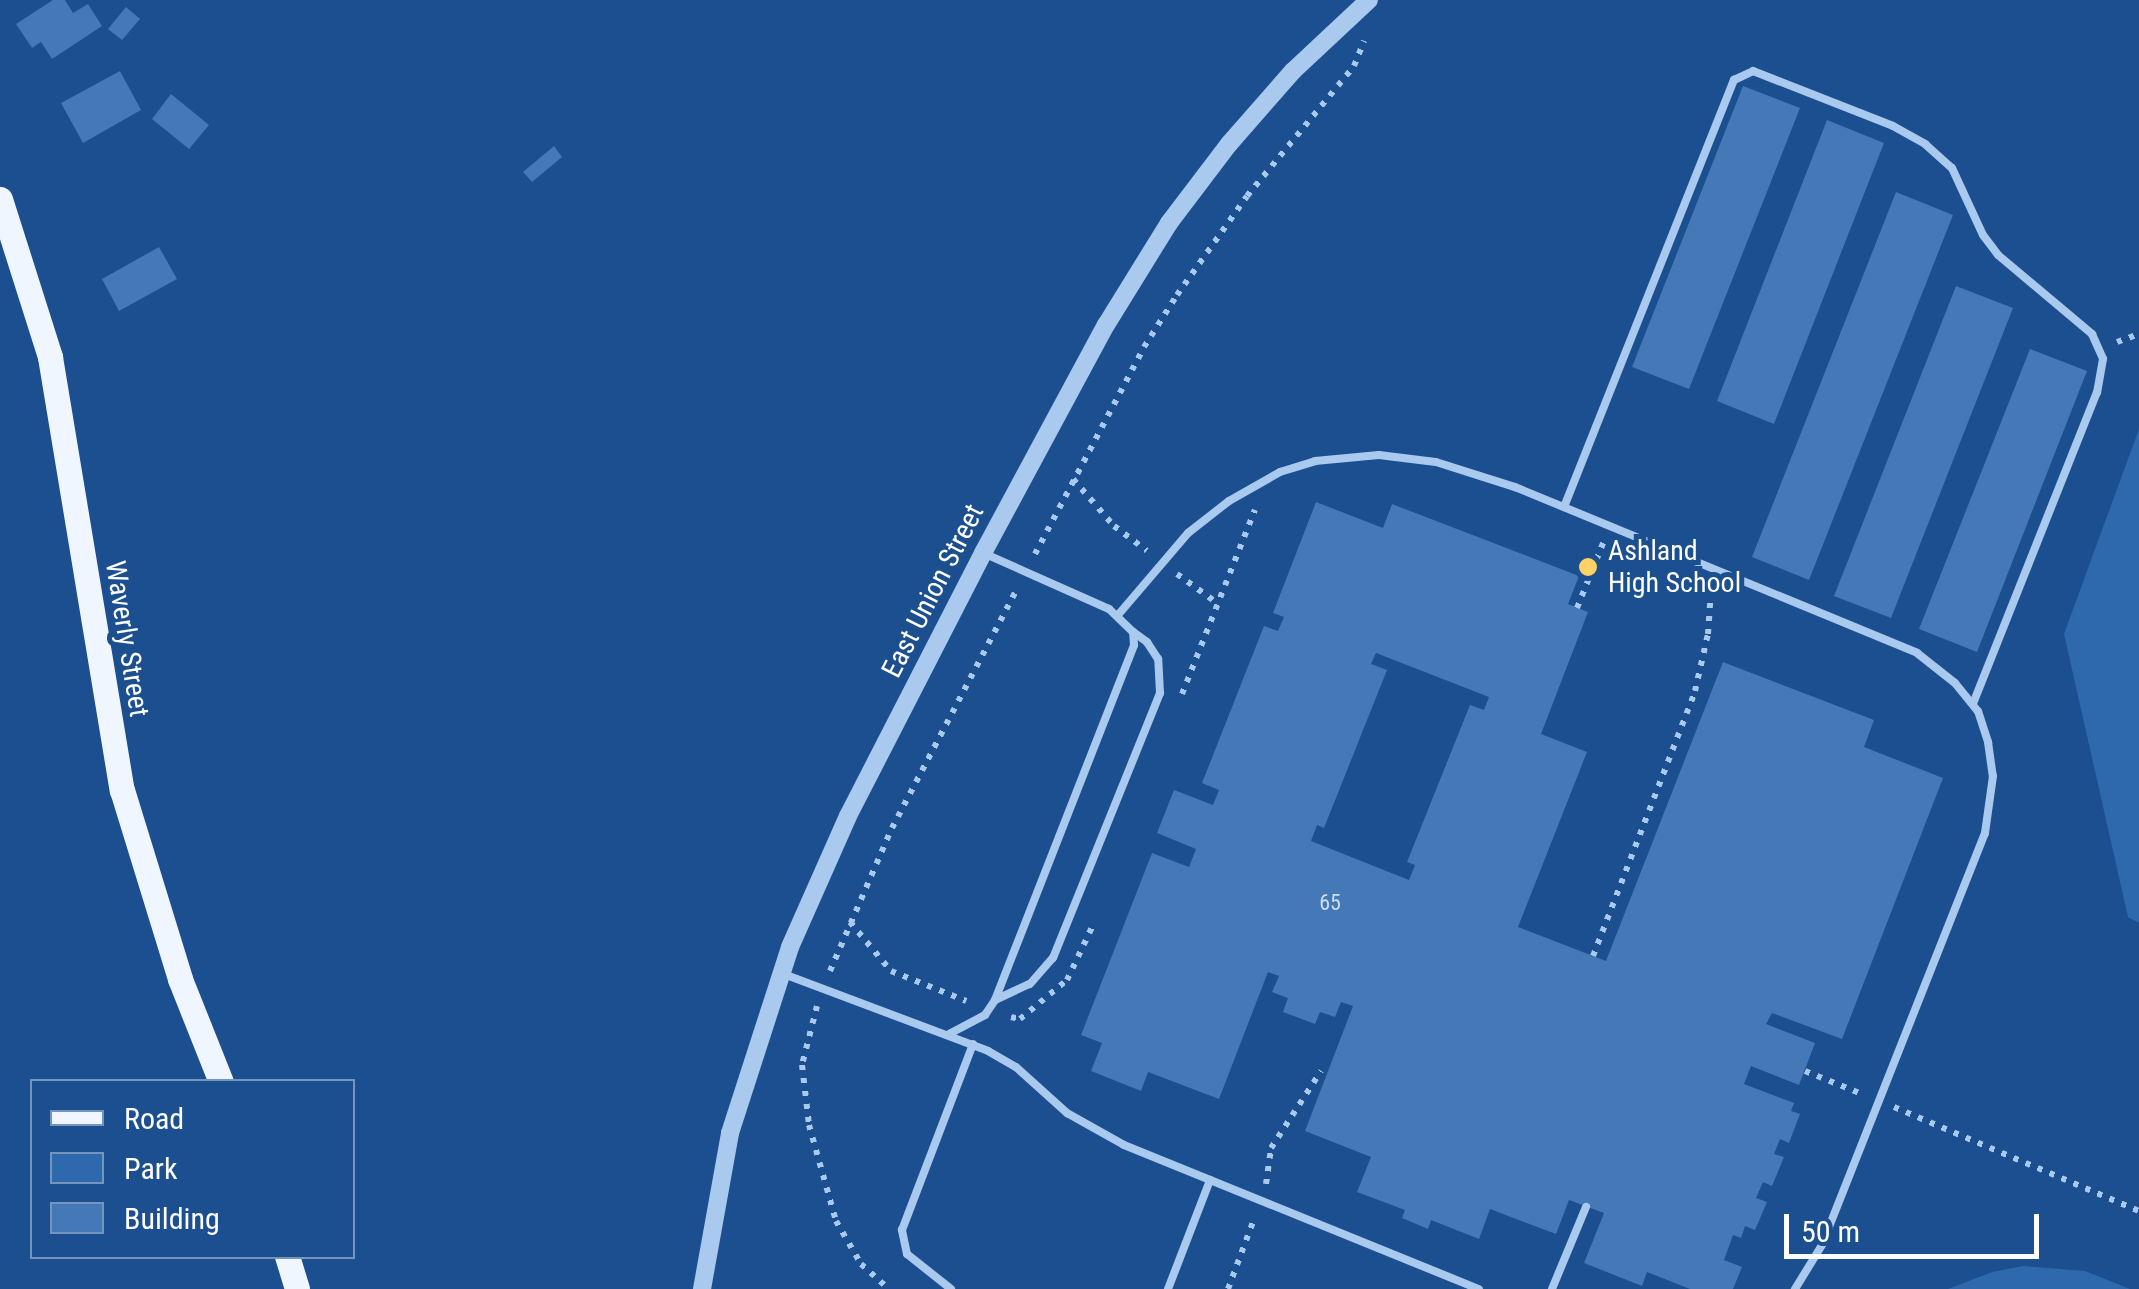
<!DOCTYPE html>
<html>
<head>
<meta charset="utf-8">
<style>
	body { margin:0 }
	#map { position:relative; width:2139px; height:1289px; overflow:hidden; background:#1b4f8f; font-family:"Roboto Condensed",sans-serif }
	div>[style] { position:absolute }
	.green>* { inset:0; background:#2e69ad }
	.building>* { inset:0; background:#4478b7 }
	.path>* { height:6px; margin-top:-3px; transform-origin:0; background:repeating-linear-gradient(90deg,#a9c9ee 0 5px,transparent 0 13px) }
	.service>* { height:8px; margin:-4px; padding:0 4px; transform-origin:4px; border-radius:4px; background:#a9c9ee }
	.tertiary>* { height:18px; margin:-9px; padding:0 9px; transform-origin:9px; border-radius:9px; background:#a9c9ee }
	.primary>* { height:25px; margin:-12.5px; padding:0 12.5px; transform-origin:12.5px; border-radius:12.5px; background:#f0f6ff }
	.dots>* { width:28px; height:28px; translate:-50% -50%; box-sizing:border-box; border:5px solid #1b4f8f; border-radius:50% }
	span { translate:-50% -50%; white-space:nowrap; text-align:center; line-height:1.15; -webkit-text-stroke:10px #1b4f8f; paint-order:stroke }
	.number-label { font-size:22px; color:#d0dded }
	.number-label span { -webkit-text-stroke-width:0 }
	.poi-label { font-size:28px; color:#fff }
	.left { translate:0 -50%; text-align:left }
	.street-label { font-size:28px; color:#fff }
	.legend { position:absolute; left:30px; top:1079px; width:325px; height:180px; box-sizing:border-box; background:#1b4f8f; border:2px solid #7695bc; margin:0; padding:12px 18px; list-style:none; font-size:30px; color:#fff }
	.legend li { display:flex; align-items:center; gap:20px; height:50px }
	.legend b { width:50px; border:2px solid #7695bc }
	.scale { position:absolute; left:1784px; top:1214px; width:255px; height:45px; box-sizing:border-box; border:5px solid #fff; border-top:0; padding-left:12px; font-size:30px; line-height:35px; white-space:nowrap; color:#fff; -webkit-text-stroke:8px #1b4f8f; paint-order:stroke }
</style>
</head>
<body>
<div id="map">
	<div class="green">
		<div style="clip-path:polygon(2139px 429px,2139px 923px,2128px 917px,2064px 634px)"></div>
		<div style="clip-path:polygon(2023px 1266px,2085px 1271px,2130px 1289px,1948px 1289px,1992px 1272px)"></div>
	</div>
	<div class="building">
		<div style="clip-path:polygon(53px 0,65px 0,73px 13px,88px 4px,102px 26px,52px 59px,41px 42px,32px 48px,16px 24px)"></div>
		<div style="clip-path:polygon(126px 7px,140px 19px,122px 40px,108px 29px)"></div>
		<div style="clip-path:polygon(120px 71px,141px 110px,83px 143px,61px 103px)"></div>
		<div style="clip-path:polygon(1743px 86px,1800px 108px,1689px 389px,1632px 367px)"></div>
		<div style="clip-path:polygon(171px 94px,209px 125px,189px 149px,152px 119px)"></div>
		<div style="clip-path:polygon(1827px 120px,1884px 143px,1774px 424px,1717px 401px)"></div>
		<div style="clip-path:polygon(554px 146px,562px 157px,532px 182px,523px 172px)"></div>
		<div style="clip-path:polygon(1896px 192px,1953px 215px,1809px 580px,1752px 557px)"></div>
		<div style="clip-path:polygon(159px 247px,177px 279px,119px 311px,102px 279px)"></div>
		<div style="clip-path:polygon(1956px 286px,2013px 308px,1891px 618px,1834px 596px)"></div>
		<div style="clip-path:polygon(2030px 349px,2087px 371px,1977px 652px,1919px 629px)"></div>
		<div style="clip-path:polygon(evenodd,1316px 502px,1383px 528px,1392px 504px,1579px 576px,1568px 604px,1588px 612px,1541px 734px,1587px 752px,1518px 927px,1606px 961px,1723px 662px,1874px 720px,1864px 747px,1943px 778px,1842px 1039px,1772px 1013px,1766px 1024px,1815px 1043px,1799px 1085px,1751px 1066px,1744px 1084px,1794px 1103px,1791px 1111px,1800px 1114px,1789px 1143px,1780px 1139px,1774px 1154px,1784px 1157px,1772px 1186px,1763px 1182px,1756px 1198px,1767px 1202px,1755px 1230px,1745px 1226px,1741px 1238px,1733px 1235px,1724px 1260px,1742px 1267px,1733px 1289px,1690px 1289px,1647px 1272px,1642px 1286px,1584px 1263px,1604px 1213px,1569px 1200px,1556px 1234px,1490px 1209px,1479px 1239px,1431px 1220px,1428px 1229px,1402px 1218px,1405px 1210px,1357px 1192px,1371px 1157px,1305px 1131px,1353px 1006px,1341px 1002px,1335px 1017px,1320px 1012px,1315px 1024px,1283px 1012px,1288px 998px,1272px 992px,1279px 976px,1268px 972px,1219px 1099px,1148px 1072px,1141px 1091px,1091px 1071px,1102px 1043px,1081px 1035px,1152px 853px,1189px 867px,1196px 849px,1157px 833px,1174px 790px,1213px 805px,1219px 790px,1202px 783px,1264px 626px,1278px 631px,1284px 617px,1273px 613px,1316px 502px,1376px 653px,1489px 697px,1484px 710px,1470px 705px,1407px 862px,1415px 865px,1409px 880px,1311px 841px,1317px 825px,1324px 828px,1387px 670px,1371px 664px,1376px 653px)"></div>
	</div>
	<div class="path">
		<div style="left:2117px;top:342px;width:23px;rotate:-20deg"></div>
		<div style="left:1073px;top:479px;width:62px;rotate:48.9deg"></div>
		<div style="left:1114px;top:526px;width:41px;rotate:37.1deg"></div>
		<div style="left:1035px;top:554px;width:234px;rotate:-62.2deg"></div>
		<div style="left:1144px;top:347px;width:62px;rotate:-57.6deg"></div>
		<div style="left:1177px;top:295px;width:121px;rotate:-54.7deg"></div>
		<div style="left:1247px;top:196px;width:168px;rotate:-50.5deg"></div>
		<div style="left:1354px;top:66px;width:27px;rotate:-68deg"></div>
		<div style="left:1177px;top:574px;width:49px;rotate:35.9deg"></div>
		<div style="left:1577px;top:608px;width:72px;rotate:-68.1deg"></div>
		<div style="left:1182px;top:694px;width:198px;rotate:-68.4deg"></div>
		<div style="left:850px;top:922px;width:64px;rotate:50.1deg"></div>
		<div style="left:891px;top:971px;width:81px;rotate:21.8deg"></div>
		<div style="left:1593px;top:956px;width:284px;rotate:-68.9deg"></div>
		<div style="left:1695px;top:691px;width:58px;rotate:-77.2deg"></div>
		<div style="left:1708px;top:634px;width:44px;rotate:-86.1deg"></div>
		<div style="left:830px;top:971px;width:156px;rotate:-66.6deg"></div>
		<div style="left:892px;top:828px;width:272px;rotate:-62.4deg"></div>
		<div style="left:817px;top:1006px;width:61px;rotate:104.3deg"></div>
		<div style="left:802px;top:1065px;width:60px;rotate:83.3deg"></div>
		<div style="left:809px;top:1125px;width:100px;rotate:74.3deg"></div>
		<div style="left:836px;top:1221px;width:50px;rotate:59.8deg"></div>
		<div style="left:861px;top:1264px;width:38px;rotate:42deg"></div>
		<div style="left:1011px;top:1017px;width:9px;rotate:13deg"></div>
		<div style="left:1020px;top:1019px;width:61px;rotate:-39.7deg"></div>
		<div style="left:1067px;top:980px;width:61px;rotate:-64.7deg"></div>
		<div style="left:1805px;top:1071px;width:64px;rotate:22.1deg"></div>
		<div style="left:1894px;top:1107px;width:266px;rotate:23deg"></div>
		<div style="left:1266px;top:1184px;width:36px;rotate:-82deg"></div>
		<div style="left:1271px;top:1148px;width:92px;rotate:-57deg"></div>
		<div style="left:1228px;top:1289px;width:75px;rotate:-69.6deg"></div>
	</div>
	<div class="service">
		<div style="left:1564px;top:507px;width:460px;rotate:-68.3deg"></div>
		<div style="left:1734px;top:80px;width:21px;rotate:-25deg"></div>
		<div style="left:1753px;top:71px;width:150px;rotate:21.4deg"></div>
		<div style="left:1893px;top:126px;width:37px;rotate:29deg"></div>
		<div style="left:1925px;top:144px;width:36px;rotate:42deg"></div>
		<div style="left:1952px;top:168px;width:74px;rotate:65.2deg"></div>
		<div style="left:1983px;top:235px;width:25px;rotate:53deg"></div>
		<div style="left:1998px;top:255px;width:123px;rotate:40deg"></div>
		<div style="left:2092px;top:334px;width:27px;rotate:66deg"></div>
		<div style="left:2103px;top:359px;width:34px;rotate:100deg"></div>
		<div style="left:2097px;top:392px;width:336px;rotate:111.7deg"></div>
		<div style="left:1118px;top:615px;width:108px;rotate:-49.5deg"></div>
		<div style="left:1188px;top:533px;width:52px;rotate:-38deg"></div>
		<div style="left:1229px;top:501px;width:59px;rotate:-29.6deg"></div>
		<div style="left:1280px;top:472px;width:37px;rotate:-17deg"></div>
		<div style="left:1315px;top:461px;width:64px;rotate:-5.4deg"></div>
		<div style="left:1379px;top:455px;width:57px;rotate:7deg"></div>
		<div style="left:1436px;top:462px;width:83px;rotate:17.6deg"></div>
		<div style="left:1515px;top:487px;width:435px;rotate:22.4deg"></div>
		<div style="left:1917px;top:653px;width:48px;rotate:38.3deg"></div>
		<div style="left:1955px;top:683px;width:36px;rotate:51deg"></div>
		<div style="left:1978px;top:711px;width:33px;rotate:72deg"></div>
		<div style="left:1988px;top:742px;width:34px;rotate:82deg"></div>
		<div style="left:1993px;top:776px;width:58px;rotate:98deg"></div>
		<div style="left:1985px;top:833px;width:443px;rotate:111.6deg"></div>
		<div style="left:1822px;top:1245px;width:52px;rotate:121.5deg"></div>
		<div style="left:781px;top:973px;width:221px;rotate:20.6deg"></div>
		<div style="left:988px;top:1051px;width:32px;rotate:30deg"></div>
		<div style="left:1016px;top:1067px;width:69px;rotate:42deg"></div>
		<div style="left:1067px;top:1113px;width:65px;rotate:29.3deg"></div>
		<div style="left:1124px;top:1145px;width:383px;rotate:22.1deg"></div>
		<div style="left:995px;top:1000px;width:38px;rotate:-25deg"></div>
		<div style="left:1030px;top:984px;width:35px;rotate:-49deg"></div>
		<div style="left:1053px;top:958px;width:286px;rotate:-68deg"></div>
		<div style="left:1160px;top:693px;width:34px;rotate:-93deg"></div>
		<div style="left:1158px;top:659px;width:20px;rotate:-123deg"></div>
		<div style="left:1147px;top:642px;width:17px;rotate:-144deg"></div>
		<div style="left:949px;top:1034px;width:41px;rotate:-27.8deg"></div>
		<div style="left:985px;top:1015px;width:18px;rotate:-56deg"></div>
		<div style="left:995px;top:1000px;width:381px;rotate:-68.6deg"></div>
		<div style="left:1134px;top:645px;width:13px;rotate:-94deg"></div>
		<div style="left:1133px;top:632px;width:33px;rotate:-136deg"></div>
		<div style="left:1109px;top:609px;width:138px;rotate:-156deg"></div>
		<div style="left:951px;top:1289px;width:56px;rotate:-141.5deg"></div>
		<div style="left:907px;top:1254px;width:25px;rotate:-102deg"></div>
		<div style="left:902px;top:1230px;width:199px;rotate:-69.1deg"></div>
		<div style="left:1168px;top:1289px;width:117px;rotate:-68.9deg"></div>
		<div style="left:1552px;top:1289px;width:89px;rotate:-67.5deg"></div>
	</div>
	<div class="tertiary">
		<div style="left:702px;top:1289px;width:158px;rotate:-79.8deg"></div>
		<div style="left:730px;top:1133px;width:195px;rotate:-72.1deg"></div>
		<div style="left:790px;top:947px;width:143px;rotate:-66.1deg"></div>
		<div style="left:848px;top:816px;width:296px;rotate:-62.8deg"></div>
		<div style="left:983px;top:553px;width:259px;rotate:-61.7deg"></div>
		<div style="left:1106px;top:325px;width:120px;rotate:-58.3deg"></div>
		<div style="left:1169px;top:223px;width:99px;rotate:-52.8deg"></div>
		<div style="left:1229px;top:144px;width:97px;rotate:-48.8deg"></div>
		<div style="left:1293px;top:71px;width:104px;rotate:-43.1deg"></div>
	</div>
	<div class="primary">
		<div style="left:0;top:199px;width:166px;rotate:72.4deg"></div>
		<div style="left:50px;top:357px;width:439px;rotate:80.6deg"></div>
		<div style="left:122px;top:790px;width:198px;rotate:72.9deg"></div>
		<div style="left:180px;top:979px;width:111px;rotate:68.3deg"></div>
		<div style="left:287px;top:1256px;width:34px;rotate:73deg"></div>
	</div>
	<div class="dots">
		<div style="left:1588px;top:567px;background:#ffd166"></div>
	</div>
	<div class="number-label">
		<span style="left:1330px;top:903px">65</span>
	</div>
	<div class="poi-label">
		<span class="left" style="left:1608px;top:567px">Ashland<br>High School</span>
	</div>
	<div class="street-label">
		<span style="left:933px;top:591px;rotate:-63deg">East Union Street</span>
		<span style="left:127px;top:639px;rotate:81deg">Waverly Street</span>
	</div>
	<ul class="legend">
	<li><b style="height:12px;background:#f0f6ff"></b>Road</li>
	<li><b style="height:28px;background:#2e69ad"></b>Park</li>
	<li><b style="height:28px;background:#4478b7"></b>Building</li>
	</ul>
	<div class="scale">50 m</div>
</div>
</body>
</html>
